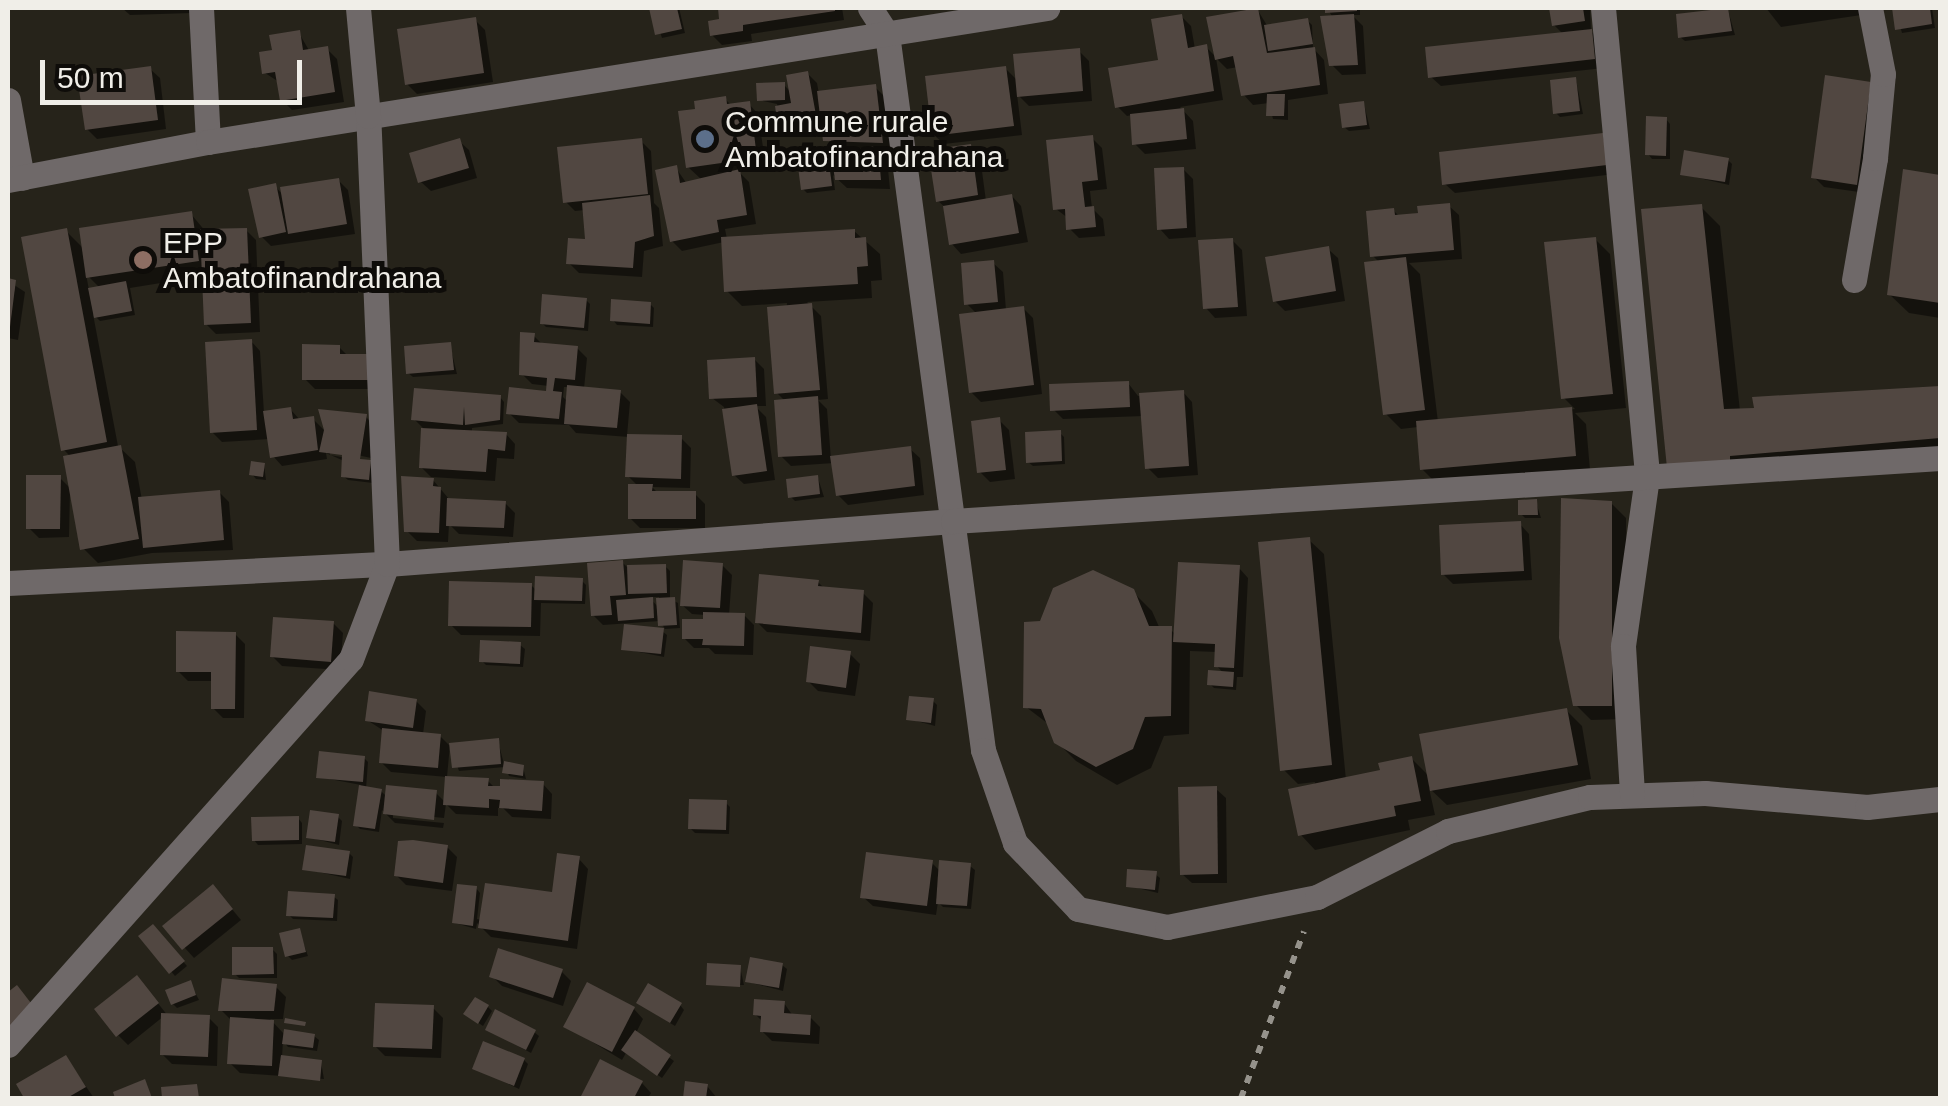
<!DOCTYPE html>
<html>
<head>
<meta charset="utf-8">
<style>
	body { margin:0 }
	#map { position:relative; width:1948px; height:1106px; overflow:hidden; background:#26231a; font-family:Arial,sans-serif }
	div>[style] { position:absolute }
	.shadow>* { inset:0; background:#0007 }
	.building>* { inset:0; background:#514741 }
	.path>* { height:6px; margin-top:-3px; transform-origin:0; background:repeating-linear-gradient(90deg,#95928b 0 8px,transparent 0 16px) }
	.minor>* { height:25px; margin:-12.5px; padding:0 12.5px; transform-origin:12.5px; border-radius:12.5px; background:#6f6969 }
	.dots>* { width:28px; height:28px; translate:-50% -50%; box-sizing:border-box; border:5px solid #0e0c09; border-radius:50% }
	span { translate:-50% -50%; white-space:nowrap; text-align:center; line-height:1.15; -webkit-text-stroke:10px #0e0c09; paint-order:stroke }
	.poi-label { font-size:30px; color:#f0eee8 }
	.left { translate:0 -50%; text-align:left }
	.frame { position:absolute; inset:0; border:10px solid #f0eee8; pointer-events:none }
	.scale { position:absolute; left:40px; top:60px; width:262px; height:45px; box-sizing:border-box; border:5px solid #f0eee8; border-top:0; padding-left:12px; font-size:30px; line-height:35px; white-space:nowrap; color:#f0eee8; -webkit-text-stroke:8px #0e0c09; paint-order:stroke }
</style>
</head>
<body>
<div id="map">
	<div class="shadow">
		<div style="clip-path:polygon(122px 8px,192px 8px,192px 13px,130px 15px)"></div>
		<div style="clip-path:polygon(652px 8px,679px 8px,685px 33px,662px 38px)"></div>
		<div style="clip-path:polygon(720px 8px,842px 8px,844px 20px,751px 34px,752px 41px,722px 45px,712px 35px,722px 21px)"></div>
		<div style="clip-path:polygon(1327px 8px,1360px 8px,1360px 15px,1352px 15px,1363px 26px,1366px 74px,1342px 75px,1332px 65px,1323px 18px,1333px 18px)"></div>
		<div style="clip-path:polygon(1552px 8px,1590px 8px,1591px 31px,1601px 41px,1604px 68px,1441px 86px,1431px 77px,1563px 34px,1554px 25px)"></div>
		<div style="clip-path:polygon(1766px 8px,1867px 8px,1868px 14px,1781px 27px)"></div>
		<div style="clip-path:polygon(1895px 8px,1932px 8px,1935px 28px,1902px 33px)"></div>
		<div style="clip-path:polygon(1257px 9px,1268px 27px,1307px 20px,1312px 25px,1313px 48px,1324px 60px,1328px 94px,1288px 100px,1288px 120px,1273px 119px,1269px 103px,1253px 105px,1244px 95px,1238px 67px,1227px 69px,1216px 58px,1223px 100px,1180px 107px,1193px 121px,1196px 149px,1145px 154px,1135px 144px,1132px 115px,1127px 116px,1117px 106px,1161px 62px,1181px 16px,1191px 26px,1195px 49px,1206px 47px,1217px 58px)"></div>
		<div style="clip-path:polygon(1728px 10px,1735px 35px,1685px 41px,1680px 37px)"></div>
		<div style="clip-path:polygon(475px 20px,485px 30px,493px 82px,417px 94px,407px 84px)"></div>
		<div style="clip-path:polygon(299px 33px,310px 52px,327px 49px,337px 59px,344px 102px,292px 110px,282px 100px,279px 82px,265px 73px,274px 52px)"></div>
		<div style="clip-path:polygon(1079px 51px,1089px 61px,1092px 101px,1029px 106px,1017px 94px,1022px 135px,944px 144px,934px 135px,1005px 68px,1018px 81px)"></div>
		<div style="clip-path:polygon(150px 69px,160px 78px,166px 129px,97px 139px,87px 129px)"></div>
		<div style="clip-path:polygon(807px 73px,817px 83px,819px 94px,875px 87px,885px 97px,892px 152px,879px 152px,887px 159px,890px 189px,847px 188px,833px 175px,835px 190px,807px 193px,803px 189px,826px 150px,834px 158px,838px 153px,825px 136px,790px 136px,781px 126px,777px 104px,759px 100px,784px 85px,791px 92px)"></div>
		<div style="clip-path:polygon(1576px 80px,1583px 114px,1560px 117px,1555px 112px)"></div>
		<div style="clip-path:polygon(1869px 84px,1866px 193px,1824px 187px,1814px 177px)"></div>
		<div style="clip-path:polygon(725px 99px,732px 106px,749px 104px,758px 114px,766px 167px,738px 171px,749px 182px,756px 224px,725px 229px,727px 239px,854px 231px,880px 254px,882px 280px,871px 281px,872px 298px,807px 302px,821px 316px,828px 399px,818px 400px,827px 409px,831px 459px,910px 449px,920px 458px,924px 495px,848px 505px,838px 495px,834px 463px,791px 466px,781px 456px,785px 401px,777px 393px,787px 303px,742px 306px,727px 291px,724px 242px,682px 251px,672px 241px,676px 168px,687px 184px,702px 180px,688px 167px,698px 111px)"></div>
		<div style="clip-path:polygon(1364px 104px,1370px 129px,1349px 131px,1344px 127px)"></div>
		<div style="clip-path:polygon(1666px 119px,1670px 124px,1670px 159px,1652px 159px,1648px 154px)"></div>
		<div style="clip-path:polygon(1602px 135px,1615px 174px,1455px 193px,1445px 184px)"></div>
		<div style="clip-path:polygon(1092px 138px,1102px 148px,1107px 189px,1090px 191px,1092px 208px,1103px 219px,1105px 236px,1079px 238px,1069px 228px,1068px 218px,1056px 209px)"></div>
		<div style="clip-path:polygon(459px 141px,469px 150px,477px 178px,431px 191px,421px 182px)"></div>
		<div style="clip-path:polygon(641px 141px,651px 151px,654px 203px,659px 208px,663px 246px,644px 251px,642px 277px,579px 273px,569px 263px,588px 242px,585px 210px,575px 211px,565px 201px)"></div>
		<div style="clip-path:polygon(970px 147px,980px 156px,986px 201px,1012px 196px,1021px 206px,1028px 242px,961px 254px,952px 244px,946px 208px,938px 201px)"></div>
		<div style="clip-path:polygon(1728px 160px,1732px 164px,1729px 185px,1682px 174px)"></div>
		<div style="clip-path:polygon(1183px 169px,1193px 179px,1196px 237px,1169px 239px,1160px 229px)"></div>
		<div style="clip-path:polygon(1905px 172px,1940px 177px,1940px 318px,1909px 313px,1889px 294px)"></div>
		<div style="clip-path:polygon(338px 180px,348px 190px,355px 234px,271px 246px,261px 236px,275px 186px,283px 195px)"></div>
		<div style="clip-path:polygon(1449px 206px,1459px 215px,1462px 259px,1409px 263px,1420px 274px,1438px 422px,1575px 409px,1564px 398px,1595px 239px,1610px 254px,1626px 408px,1575px 413px,1586px 424px,1590px 470px,1437px 484px,1422px 469px,1418px 427px,1401px 429px,1386px 414px,1380px 263px,1373px 256px,1393px 210px,1400px 217px)"></div>
		<div style="clip-path:polygon(1701px 207px,1720px 226px,1740px 411px,1757px 410px,1755px 399px,1940px 389px,1940px 458px,1748px 475px,1748px 483px,1689px 486px)"></div>
		<div style="clip-path:polygon(evenodd,191px 214px,206px 232px,246px 230px,256px 240px,260px 332px,216px 334px,206px 324px,204px 276px,130px 288px,135px 315px,100px 321px,93px 314px,118px 446px,135px 462px,142px 500px,219px 492px,229px 502px,233px 550px,152px 553px,98px 563px,83px 548px,70px 492px,69px 537px,39px 538px,29px 528px,60px 478px,72px 490px,71px 457px,64px 450px,66px 231px,85px 250px,191px 214px,86px 274px,100px 288px,89px 290px,86px 274px)"></div>
		<div style="clip-path:polygon(1232px 240px,1242px 250px,1247px 316px,1215px 318px,1206px 308px)"></div>
		<div style="clip-path:polygon(1328px 249px,1338px 258px,1345px 301px,1285px 311px,1275px 301px)"></div>
		<div style="clip-path:polygon(993px 263px,1003px 272px,1006px 310px,1023px 308px,1033px 318px,1042px 394px,981px 402px,971px 392px,977px 314px,967px 304px)"></div>
		<div style="clip-path:polygon(8px 281px,25px 292px,18px 340px,8px 338px)"></div>
		<div style="clip-path:polygon(586px 300px,590px 304px,588px 331px,546px 327px,542px 323px)"></div>
		<div style="clip-path:polygon(650px 304px,654px 308px,653px 327px,617px 325px,613px 320px)"></div>
		<div style="clip-path:polygon(evenodd,534px 336px,544px 346px,577px 348px,587px 358px,584px 389px,620px 392px,630px 402px,627px 436px,681px 438px,691px 448px,690px 488px,652px 487px,659px 494px,695px 494px,705px 504px,705px 528px,640px 528px,630px 518px,638px 486px,628px 476px,629px 437px,576px 433px,569px 425px,519px 423px,509px 413px,548px 393px,549px 386px,532px 384px,522px 374px,534px 336px,564px 387px,569px 387px,568px 402px,563px 397px,564px 387px)"></div>
		<div style="clip-path:polygon(251px 341px,260px 351px,264px 413px,291px 410px,301px 421px,313px 419px,327px 433px,366px 417px,376px 427px,371px 458px,330px 449px,330px 455px,370px 462px,373px 483px,348px 480px,343px 476px,344px 461px,326px 453px,327px 459px,282px 466px,273px 456px,270px 439px,222px 442px,212px 432px)"></div>
		<div style="clip-path:polygon(450px 345px,457px 374px,413px 377px,408px 373px)"></div>
		<div style="clip-path:polygon(339px 347px,348px 356px,385px 389px,315px 389px,305px 379px)"></div>
		<div style="clip-path:polygon(754px 359px,764px 369px,766px 406px,755px 406px,766px 417px,775px 480px,744px 484px,734px 475px,724px 407px,712px 398px)"></div>
		<div style="clip-path:polygon(1128px 383px,1138px 396px,1183px 392px,1192px 402px,1198px 475px,1158px 478px,1148px 468px,1144px 416px,1063px 419px,1053px 409px)"></div>
		<div style="clip-path:polygon(500px 397px,504px 402px,503px 424px,472px 428px,472px 433px,506px 434px,515px 444px,514px 459px,497px 458px,495px 481px,431px 477px,421px 467px,424px 429px,414px 419px)"></div>
		<div style="clip-path:polygon(999px 420px,1009px 430px,1015px 479px,990px 482px,980px 472px)"></div>
		<div style="clip-path:polygon(1060px 433px,1064px 437px,1065px 464px,1033px 466px,1028px 462px)"></div>
		<div style="clip-path:polygon(264px 465px,266px 480px,256px 479px,252px 474px)"></div>
		<div style="clip-path:polygon(818px 478px,824px 497px,795px 501px,790px 496px)"></div>
		<div style="clip-path:polygon(433px 480px,449px 499px,505px 503px,515px 513px,513px 537px,459px 534px,449px 524px,448px 542px,417px 541px,407px 531px)"></div>
		<div style="clip-path:polygon(1536px 502px,1541px 518px,1525px 518px,1521px 514px)"></div>
		<div style="clip-path:polygon(1611px 503px,1626px 518px,1626px 719px,1591px 720px,1575px 704px)"></div>
		<div style="clip-path:polygon(1520px 524px,1529px 534px,1532px 580px,1453px 584px,1443px 574px)"></div>
		<div style="clip-path:polygon(1309px 540px,1324px 554px,1346px 780px,1383px 772px,1411px 758px,1429px 776px,1567px 711px,1582px 726px,1591px 779px,1447px 805px,1429px 788px,1435px 815px,1408px 820px,1410px 830px,1315px 850px,1301px 835px,1315px 782px,1298px 784px,1283px 769px)"></div>
		<div style="clip-path:polygon(evenodd,622px 562px,627px 567px,665px 566px,670px 571px,670px 599px,678px 603px,680px 628px,665px 629px,660px 621px,603px 625px,593px 615px,622px 562px,649px 597px,659px 597px,659px 608px,649px 597px)"></div>
		<div style="clip-path:polygon(722px 565px,732px 575px,729px 615px,744px 615px,754px 625px,753px 655px,715px 654px,709px 648px,694px 648px,684px 638px,705px 622px,705px 615px,692px 614px,682px 605px)"></div>
		<div style="clip-path:polygon(1239px 568px,1248px 578px,1243px 677px,1237px 677px,1236px 690px,1214px 688px,1210px 684px,1224px 674px,1217px 666px,1217px 652px,1190px 651px,1189px 734px,1164px 736px,1151px 768px,1117px 785px,1076px 761px,1056px 741px,1051px 726px,1026px 707px,1041px 624px,1132px 591px,1152px 611px,1160px 629px,1170px 629px,1176px 635px)"></div>
		<div style="clip-path:polygon(582px 581px,586px 585px,585px 604px,541px 603px,540px 636px,461px 635px,451px 625px,531px 585px,537px 591px)"></div>
		<div style="clip-path:polygon(818px 582px,825px 589px,863px 593px,873px 603px,870px 641px,767px 632px,757px 622px)"></div>
		<div style="clip-path:polygon(333px 623px,343px 633px,340px 670px,282px 666px,272px 656px)"></div>
		<div style="clip-path:polygon(662px 631px,667px 635px,664px 657px,624px 649px)"></div>
		<div style="clip-path:polygon(235px 634px,245px 644px,244px 718px,223px 718px,213px 708px,214px 681px,188px 681px,178px 671px)"></div>
		<div style="clip-path:polygon(520px 645px,525px 649px,523px 667px,486px 665px,482px 661px)"></div>
		<div style="clip-path:polygon(850px 654px,860px 664px,855px 696px,818px 691px,808px 681px)"></div>
		<div style="clip-path:polygon(416px 701px,426px 711px,423px 734px,440px 736px,449px 745px,498px 741px,504px 764px,523px 767px,526px 779px,509px 776px,505px 767px,459px 771px,450px 745px,447px 777px,391px 772px,381px 762px,384px 731px,367px 720px)"></div>
		<div style="clip-path:polygon(933px 701px,937px 705px,935px 726px,909px 719px)"></div>
		<div style="clip-path:polygon(364px 758px,368px 762px,366px 789px,381px 791px,387px 797px,436px 793px,446px 803px,488px 781px,496px 789px,543px 784px,552px 794px,551px 819px,512px 817px,503px 808px,498px 808px,498px 816px,456px 814px,446px 804px,444px 818px,393px 813px,393px 818px,444px 823px,443px 828px,395px 823px,382px 810px,379px 832px,360px 829px,356px 825px,361px 785px,319px 777px)"></div>
		<div style="clip-path:polygon(1216px 789px,1226px 798px,1227px 883px,1192px 883px,1182px 874px)"></div>
		<div style="clip-path:polygon(726px 803px,730px 807px,729px 834px,695px 833px,690px 828px)"></div>
		<div style="clip-path:polygon(338px 817px,342px 821px,339px 845px,308px 837px)"></div>
		<div style="clip-path:polygon(298px 818px,302px 823px,302px 844px,258px 845px,254px 840px)"></div>
		<div style="clip-path:polygon(447px 847px,457px 857px,452px 891px,406px 885px,396px 875px)"></div>
		<div style="clip-path:polygon(349px 853px,353px 857px,350px 879px,305px 869px)"></div>
		<div style="clip-path:polygon(579px 859px,588px 869px,577px 949px,491px 937px,477px 923px,476px 929px,455px 923px,476px 888px,480px 893px,477px 919px,482px 920px,554px 895px)"></div>
		<div style="clip-path:polygon(932px 863px,941px 872px,970px 866px,975px 870px,971px 909px,943px 907px,938px 902px,936px 915px,873px 906px,863px 897px)"></div>
		<div style="clip-path:polygon(1155px 874px,1160px 878px,1158px 893px,1129px 886px)"></div>
		<div style="clip-path:polygon(333px 896px,338px 900px,337px 921px,293px 919px,289px 915px)"></div>
		<div style="clip-path:polygon(222px 897px,241px 920px,194px 958px,165px 926px)"></div>
		<div style="clip-path:polygon(153px 927px,187px 966px,175px 976px,142px 937px)"></div>
		<div style="clip-path:polygon(299px 931px,308px 956px,292px 960px,288px 956px)"></div>
		<div style="clip-path:polygon(272px 949px,277px 954px,277px 978px,239px 978px,235px 974px)"></div>
		<div style="clip-path:polygon(710px 965px,740px 967px,744px 985px,710px 985px)"></div>
		<div style="clip-path:polygon(782px 965px,787px 969px,783px 991px,748px 982px)"></div>
		<div style="clip-path:polygon(561px 971px,571px 981px,563px 1006px,502px 986px,492px 976px)"></div>
		<div style="clip-path:polygon(190px 983px,199px 1000px,177px 1008px,173px 1004px)"></div>
		<div style="clip-path:polygon(276px 987px,286px 997px,283px 1019px,270px 1019px,285px 1035px,314px 1036px,319px 1040px,317px 1051px,288px 1047px,283px 1041px,282px 1057px,321px 1062px,324px 1079px,240px 1073px,230px 1063px,232px 1021px,221px 1010px)"></div>
		<div style="clip-path:polygon(146px 988px,168px 1016px,208px 1017px,218px 1027px,217px 1066px,172px 1064px,162px 1054px,164px 1016px,128px 1045px,118px 1035px)"></div>
		<div style="clip-path:polygon(784px 1003px,793px 1016px,810px 1017px,820px 1027px,819px 1044px,772px 1041px,762px 1031px,763px 1022px,755px 1014px)"></div>
		<div style="clip-path:polygon(680px 1005px,684px 1010px,675px 1026px,644px 1007px)"></div>
		<div style="clip-path:polygon(488px 1007px,492px 1011px,483px 1026px,471px 1018px)"></div>
		<div style="clip-path:polygon(433px 1008px,443px 1018px,441px 1058px,385px 1056px,375px 1046px)"></div>
		<div style="clip-path:polygon(634px 1009px,643px 1019px,636px 1033px,674px 1061px,662px 1078px,626px 1053px,622px 1060px,566px 1026px)"></div>
		<div style="clip-path:polygon(488px 1030px,534px 1032px,539px 1036px,531px 1053px)"></div>
		<div style="clip-path:polygon(66px 1058px,94px 1098px,27px 1098px,19px 1085px)"></div>
		<div style="clip-path:polygon(524px 1060px,528px 1064px,519px 1089px,475px 1068px)"></div>
		<div style="clip-path:polygon(601px 1062px,642px 1083px,651px 1093px,648px 1098px,583px 1098px)"></div>
		<div style="clip-path:polygon(688px 1084px,707px 1086px,717px 1098px,686px 1098px)"></div>
	</div>
	<div class="building">
		<div style="clip-path:polygon(649px 8px,677px 8px,682px 29px,655px 35px)"></div>
		<div style="clip-path:polygon(718px 8px,835px 8px,835px 11px,743px 25px,743px 31px,710px 36px,708px 21px,719px 19px)"></div>
		<div style="clip-path:polygon(1258px 8px,1267px 53px,1315px 47px,1320px 85px,1241px 96px,1233px 56px,1215px 60px,1206px 17px)"></div>
		<div style="clip-path:polygon(1325px 8px,1357px 8px,1357px 11px,1325px 13px)"></div>
		<div style="clip-path:polygon(1549px 8px,1583px 8px,1585px 21px,1552px 26px)"></div>
		<div style="clip-path:polygon(1728px 8px,1732px 31px,1678px 38px,1676px 14px)"></div>
		<div style="clip-path:polygon(1892px 8px,1930px 8px,1932px 24px,1895px 30px)"></div>
		<div style="clip-path:polygon(1182px 14px,1188px 48px,1207px 44px,1214px 91px,1115px 108px,1108px 68px,1158px 60px,1151px 19px)"></div>
		<div style="clip-path:polygon(1354px 14px,1358px 65px,1329px 66px,1320px 16px)"></div>
		<div style="clip-path:polygon(476px 17px,484px 73px,405px 85px,397px 29px)"></div>
		<div style="clip-path:polygon(1308px 18px,1313px 44px,1268px 51px,1264px 25px)"></div>
		<div style="clip-path:polygon(1592px 29px,1595px 59px,1428px 78px,1425px 47px)"></div>
		<div style="clip-path:polygon(300px 30px,303px 50px,328px 46px,335px 92px,280px 101px,275px 72px,262px 74px,259px 52px,272px 50px,269px 35px)"></div>
		<div style="clip-path:polygon(1080px 48px,1083px 91px,1017px 97px,1013px 54px)"></div>
		<div style="clip-path:polygon(151px 66px,158px 120px,85px 130px,77px 76px)"></div>
		<div style="clip-path:polygon(1006px 66px,1014px 126px,932px 136px,925px 76px)"></div>
		<div style="clip-path:polygon(808px 71px,818px 126px,800px 130px,798px 123px,778px 127px,775px 106px,791px 103px,786px 75px)"></div>
		<div style="clip-path:polygon(1825px 75px,1871px 82px,1857px 185px,1811px 178px)"></div>
		<div style="clip-path:polygon(1576px 77px,1580px 111px,1553px 114px,1550px 80px)"></div>
		<div style="clip-path:polygon(785px 82px,785px 100px,757px 101px,756px 83px)"></div>
		<div style="clip-path:polygon(876px 84px,883px 143px,823px 141px,817px 91px)"></div>
		<div style="clip-path:polygon(1267px 94px,1285px 94px,1284px 116px,1266px 116px)"></div>
		<div style="clip-path:polygon(726px 96px,727px 104px,750px 101px,757px 158px,686px 168px,678px 111px,695px 109px,694px 101px)"></div>
		<div style="clip-path:polygon(1364px 101px,1367px 125px,1342px 128px,1339px 104px)"></div>
		<div style="clip-path:polygon(1184px 108px,1187px 139px,1132px 145px,1130px 114px)"></div>
		<div style="clip-path:polygon(1646px 116px,1667px 117px,1666px 156px,1645px 155px)"></div>
		<div style="clip-path:polygon(1603px 133px,1607px 165px,1442px 185px,1439px 152px)"></div>
		<div style="clip-path:polygon(1093px 135px,1098px 180px,1082px 182px,1085px 207px,1094px 206px,1096px 227px,1066px 230px,1065px 209px,1053px 210px,1046px 140px)"></div>
		<div style="clip-path:polygon(460px 138px,469px 168px,418px 183px,409px 153px)"></div>
		<div style="clip-path:polygon(642px 138px,648px 194px,563px 203px,557px 147px)"></div>
		<div style="clip-path:polygon(971px 144px,978px 195px,936px 202px,928px 150px)"></div>
		<div style="clip-path:polygon(878px 146px,881px 180px,835px 180px,831px 152px)"></div>
		<div style="clip-path:polygon(827px 147px,832px 186px,801px 190px,796px 151px)"></div>
		<div style="clip-path:polygon(1684px 150px,1729px 158px,1725px 182px,1680px 175px)"></div>
		<div style="clip-path:polygon(677px 165px,680px 183px,740px 169px,747px 215px,717px 220px,719px 232px,670px 242px,655px 170px)"></div>
		<div style="clip-path:polygon(1184px 167px,1187px 228px,1157px 230px,1154px 168px)"></div>
		<div style="clip-path:polygon(1903px 169px,1940px 175px,1940px 303px,1887px 295px)"></div>
		<div style="clip-path:polygon(339px 178px,347px 224px,288px 234px,280px 187px)"></div>
		<div style="clip-path:polygon(276px 183px,286px 232px,259px 238px,248px 189px)"></div>
		<div style="clip-path:polygon(1012px 194px,1019px 233px,949px 245px,943px 206px)"></div>
		<div style="clip-path:polygon(650px 195px,654px 236px,635px 242px,633px 268px,566px 264px,568px 238px,585px 239px,582px 203px)"></div>
		<div style="clip-path:polygon(1450px 203px,1454px 250px,1370px 257px,1366px 211px,1394px 208px,1395px 215px,1418px 213px,1417px 206px)"></div>
		<div style="clip-path:polygon(1702px 204px,1724px 409px,1754px 408px,1752px 397px,1940px 386px,1940px 438px,1730px 456px,1730px 464px,1667px 468px,1641px 209px)"></div>
		<div style="clip-path:polygon(192px 211px,199px 261px,86px 278px,79px 228px)"></div>
		<div style="clip-path:polygon(67px 228px,107px 442px,61px 451px,21px 237px)"></div>
		<div style="clip-path:polygon(247px 228px,251px 323px,204px 325px,200px 229px)"></div>
		<div style="clip-path:polygon(855px 229px,855px 238px,866px 237px,868px 266px,857px 267px,858px 284px,724px 292px,721px 237px)"></div>
		<div style="clip-path:polygon(1596px 237px,1613px 394px,1561px 399px,1544px 242px)"></div>
		<div style="clip-path:polygon(1233px 238px,1238px 307px,1203px 309px,1198px 240px)"></div>
		<div style="clip-path:polygon(1329px 246px,1336px 291px,1273px 302px,1265px 257px)"></div>
		<div style="clip-path:polygon(1406px 257px,1425px 410px,1383px 415px,1364px 262px)"></div>
		<div style="clip-path:polygon(994px 260px,998px 302px,964px 305px,961px 263px)"></div>
		<div style="clip-path:polygon(8px 278px,16px 280px,10px 327px,8px 326px)"></div>
		<div style="clip-path:polygon(126px 281px,132px 311px,94px 318px,88px 288px)"></div>
		<div style="clip-path:polygon(542px 294px,587px 298px,584px 328px,540px 324px)"></div>
		<div style="clip-path:polygon(611px 299px,651px 302px,650px 324px,610px 321px)"></div>
		<div style="clip-path:polygon(812px 303px,820px 390px,774px 394px,767px 307px)"></div>
		<div style="clip-path:polygon(1024px 306px,1034px 385px,969px 393px,959px 314px)"></div>
		<div style="clip-path:polygon(520px 332px,535px 333px,534px 342px,578px 346px,575px 380px,555px 378px,553px 391px,562px 392px,559px 419px,506px 414px,509px 387px,546px 391px,547px 378px,519px 375px)"></div>
		<div style="clip-path:polygon(252px 339px,257px 430px,210px 433px,205px 342px)"></div>
		<div style="clip-path:polygon(451px 342px,454px 370px,406px 374px,404px 346px)"></div>
		<div style="clip-path:polygon(302px 344px,340px 345px,340px 354px,376px 354px,376px 380px,302px 380px)"></div>
		<div style="clip-path:polygon(755px 357px,757px 397px,709px 399px,707px 360px)"></div>
		<div style="clip-path:polygon(1129px 381px,1130px 407px,1050px 411px,1049px 384px)"></div>
		<div style="clip-path:polygon(567px 385px,621px 390px,617px 428px,564px 424px)"></div>
		<div style="clip-path:polygon(414px 388px,501px 395px,500px 420px,465px 425px,464px 407px,463px 425px,411px 420px)"></div>
		<div style="clip-path:polygon(1184px 390px,1189px 466px,1145px 469px,1139px 393px)"></div>
		<div style="clip-path:polygon(818px 396px,822px 455px,778px 457px,774px 400px)"></div>
		<div style="clip-path:polygon(757px 404px,767px 471px,732px 476px,722px 409px)"></div>
		<div style="clip-path:polygon(291px 407px,293px 419px,314px 416px,318px 450px,270px 458px,263px 411px)"></div>
		<div style="clip-path:polygon(1572px 407px,1576px 456px,1420px 470px,1416px 421px)"></div>
		<div style="clip-path:polygon(318px 409px,367px 414px,360px 459px,371px 460px,369px 480px,341px 477px,342px 455px,319px 452px,324px 430px)"></div>
		<div style="clip-path:polygon(1000px 417px,1006px 470px,977px 473px,971px 421px)"></div>
		<div style="clip-path:polygon(421px 428px,507px 432px,505px 451px,488px 449px,486px 472px,419px 468px)"></div>
		<div style="clip-path:polygon(1061px 430px,1062px 461px,1026px 463px,1025px 432px)"></div>
		<div style="clip-path:polygon(627px 434px,682px 435px,681px 479px,625px 477px)"></div>
		<div style="clip-path:polygon(121px 445px,139px 539px,80px 550px,63px 456px)"></div>
		<div style="clip-path:polygon(911px 446px,915px 486px,836px 496px,830px 456px)"></div>
		<div style="clip-path:polygon(251px 461px,265px 463px,263px 477px,249px 475px)"></div>
		<div style="clip-path:polygon(26px 475px,61px 475px,60px 529px,26px 529px)"></div>
		<div style="clip-path:polygon(818px 475px,820px 494px,788px 498px,786px 479px)"></div>
		<div style="clip-path:polygon(401px 476px,434px 478px,433px 486px,441px 487px,439px 533px,404px 532px)"></div>
		<div style="clip-path:polygon(628px 484px,653px 484px,652px 491px,696px 491px,696px 519px,628px 519px)"></div>
		<div style="clip-path:polygon(220px 490px,224px 540px,143px 548px,138px 497px)"></div>
		<div style="clip-path:polygon(447px 498px,506px 501px,504px 528px,446px 526px)"></div>
		<div style="clip-path:polygon(1561px 498px,1612px 501px,1612px 706px,1573px 706px,1559px 638px)"></div>
		<div style="clip-path:polygon(1537px 499px,1538px 515px,1518px 515px,1518px 500px)"></div>
		<div style="clip-path:polygon(1521px 521px,1524px 571px,1441px 575px,1439px 525px)"></div>
		<div style="clip-path:polygon(1310px 537px,1332px 765px,1280px 771px,1258px 542px)"></div>
		<div style="clip-path:polygon(623px 560px,626px 595px,610px 596px,612px 615px,591px 616px,587px 563px)"></div>
		<div style="clip-path:polygon(683px 560px,723px 563px,720px 608px,680px 606px)"></div>
		<div style="clip-path:polygon(1178px 562px,1240px 565px,1234px 668px,1214px 667px,1215px 644px,1173px 642px)"></div>
		<div style="clip-path:polygon(666px 564px,667px 593px,628px 594px,627px 565px)"></div>
		<div style="clip-path:polygon(1093px 570px,1134px 589px,1149px 626px,1172px 626px,1171px 716px,1145px 717px,1133px 749px,1096px 767px,1054px 743px,1041px 709px,1023px 708px,1024px 622px,1040px 621px,1053px 588px)"></div>
		<div style="clip-path:polygon(759px 574px,819px 580px,818px 586px,864px 590px,861px 633px,755px 623px)"></div>
		<div style="clip-path:polygon(535px 576px,583px 578px,582px 601px,534px 600px)"></div>
		<div style="clip-path:polygon(449px 581px,532px 583px,531px 627px,448px 626px)"></div>
		<div style="clip-path:polygon(653px 597px,654px 618px,618px 621px,616px 600px)"></div>
		<div style="clip-path:polygon(675px 597px,677px 625px,658px 626px,656px 598px)"></div>
		<div style="clip-path:polygon(703px 612px,745px 613px,744px 646px,702px 645px,703px 639px,682px 639px,682px 619px,703px 619px)"></div>
		<div style="clip-path:polygon(273px 617px,334px 621px,331px 662px,270px 657px)"></div>
		<div style="clip-path:polygon(624px 624px,664px 628px,661px 654px,621px 650px)"></div>
		<div style="clip-path:polygon(176px 631px,236px 632px,235px 709px,211px 709px,211px 672px,176px 672px)"></div>
		<div style="clip-path:polygon(480px 640px,521px 642px,520px 664px,479px 662px)"></div>
		<div style="clip-path:polygon(810px 646px,851px 651px,846px 688px,806px 682px)"></div>
		<div style="clip-path:polygon(1208px 670px,1234px 672px,1233px 687px,1207px 685px)"></div>
		<div style="clip-path:polygon(369px 691px,417px 699px,413px 728px,365px 721px)"></div>
		<div style="clip-path:polygon(909px 696px,934px 698px,931px 723px,906px 720px)"></div>
		<div style="clip-path:polygon(1567px 708px,1578px 765px,1430px 791px,1419px 734px)"></div>
		<div style="clip-path:polygon(382px 728px,441px 734px,438px 768px,379px 763px)"></div>
		<div style="clip-path:polygon(499px 738px,501px 764px,452px 768px,449px 743px)"></div>
		<div style="clip-path:polygon(319px 751px,365px 756px,363px 782px,316px 778px)"></div>
		<div style="clip-path:polygon(1412px 756px,1421px 801px,1394px 806px,1396px 816px,1298px 836px,1288px 789px,1380px 770px,1378px 763px)"></div>
		<div style="clip-path:polygon(504px 761px,524px 765px,523px 776px,502px 773px)"></div>
		<div style="clip-path:polygon(445px 776px,489px 778px,488px 786px,500px 786px,500px 779px,544px 781px,542px 811px,499px 808px,500px 800px,489px 799px,489px 808px,443px 805px)"></div>
		<div style="clip-path:polygon(359px 785px,382px 789px,375px 829px,353px 826px)"></div>
		<div style="clip-path:polygon(386px 785px,437px 790px,434px 820px,383px 814px)"></div>
		<div style="clip-path:polygon(1217px 786px,1218px 874px,1180px 875px,1178px 787px)"></div>
		<div style="clip-path:polygon(689px 799px,727px 800px,726px 830px,688px 829px)"></div>
		<div style="clip-path:polygon(310px 810px,339px 814px,335px 842px,306px 838px)"></div>
		<div style="clip-path:polygon(299px 816px,299px 840px,252px 841px,251px 817px)"></div>
		<div style="clip-path:polygon(413px 840px,448px 845px,443px 883px,394px 876px,398px 841px)"></div>
		<div style="clip-path:polygon(306px 845px,350px 851px,346px 876px,302px 870px)"></div>
		<div style="clip-path:polygon(866px 852px,933px 860px,927px 906px,860px 898px)"></div>
		<div style="clip-path:polygon(557px 853px,580px 856px,568px 941px,478px 928px,485px 883px,552px 892px)"></div>
		<div style="clip-path:polygon(939px 860px,971px 863px,967px 906px,936px 904px)"></div>
		<div style="clip-path:polygon(1127px 869px,1157px 871px,1155px 890px,1126px 887px)"></div>
		<div style="clip-path:polygon(213px 884px,233px 909px,182px 950px,162px 926px)"></div>
		<div style="clip-path:polygon(457px 884px,477px 886px,473px 926px,452px 923px)"></div>
		<div style="clip-path:polygon(288px 891px,335px 894px,333px 918px,286px 916px)"></div>
		<div style="clip-path:polygon(153px 924px,185px 961px,169px 974px,138px 936px)"></div>
		<div style="clip-path:polygon(300px 928px,306px 952px,285px 957px,279px 933px)"></div>
		<div style="clip-path:polygon(232px 947px,273px 947px,274px 974px,232px 975px)"></div>
		<div style="clip-path:polygon(498px 948px,563px 969px,553px 998px,489px 977px)"></div>
		<div style="clip-path:polygon(750px 957px,783px 963px,779px 988px,745px 982px)"></div>
		<div style="clip-path:polygon(707px 963px,741px 965px,740px 987px,706px 985px)"></div>
		<div style="clip-path:polygon(137px 975px,159px 1003px,116px 1037px,94px 1009px)"></div>
		<div style="clip-path:polygon(222px 978px,277px 984px,274px 1011px,218px 1011px)"></div>
		<div style="clip-path:polygon(191px 980px,196px 995px,171px 1005px,165px 990px)"></div>
		<div style="clip-path:polygon(587px 982px,635px 1007px,612px 1052px,563px 1027px)"></div>
		<div style="clip-path:polygon(648px 983px,682px 1003px,670px 1023px,636px 1003px)"></div>
		<div style="clip-path:polygon(17px 985px,34px 1007px,8px 1028px,8px 992px)"></div>
		<div style="clip-path:polygon(475px 997px,489px 1005px,478px 1024px,463px 1014px)"></div>
		<div style="clip-path:polygon(754px 999px,785px 1001px,784px 1013px,811px 1015px,810px 1035px,760px 1032px,761px 1016px,753px 1015px)"></div>
		<div style="clip-path:polygon(375px 1003px,434px 1005px,432px 1049px,373px 1047px)"></div>
		<div style="clip-path:polygon(495px 1009px,536px 1030px,526px 1050px,485px 1030px)"></div>
		<div style="clip-path:polygon(161px 1013px,210px 1015px,208px 1057px,160px 1055px)"></div>
		<div style="clip-path:polygon(230px 1017px,274px 1020px,272px 1066px,227px 1064px)"></div>
		<div style="clip-path:polygon(285px 1018px,306px 1022px,305px 1026px,284px 1023px)"></div>
		<div style="clip-path:polygon(284px 1029px,315px 1034px,313px 1048px,282px 1044px)"></div>
		<div style="clip-path:polygon(635px 1030px,671px 1055px,657px 1076px,621px 1050px)"></div>
		<div style="clip-path:polygon(483px 1041px,525px 1058px,514px 1086px,472px 1069px)"></div>
		<div style="clip-path:polygon(66px 1055px,86px 1087px,67px 1098px,24px 1098px,16px 1084px)"></div>
		<div style="clip-path:polygon(281px 1055px,322px 1060px,320px 1081px,278px 1076px)"></div>
		<div style="clip-path:polygon(600px 1059px,643px 1081px,634px 1098px,580px 1098px)"></div>
		<div style="clip-path:polygon(145px 1079px,152px 1098px,115px 1098px,113px 1092px)"></div>
		<div style="clip-path:polygon(685px 1081px,708px 1084px,706px 1098px,683px 1098px)"></div>
		<div style="clip-path:polygon(197px 1084px,199px 1098px,162px 1098px,161px 1087px)"></div>
	</div>
	<div class="path">
		<div style="left:1241px;top:1098px;width:178px;rotate:-69.3deg"></div>
	</div>
	<div class="minor">
		<div style="left:201px;top:8px;width:134px;rotate:87deg"></div>
		<div style="left:870px;top:8px;width:31px;rotate:57deg"></div>
		<div style="left:887px;top:34px;width:722px;rotate:82.36deg"></div>
		<div style="left:983px;top:750px;width:98px;rotate:71deg"></div>
		<div style="left:1015px;top:843px;width:91px;rotate:46.3deg"></div>
		<div style="left:1078px;top:909px;width:91px;rotate:11.4deg"></div>
		<div style="left:1167px;top:927px;width:153px;rotate:-11.3deg"></div>
		<div style="left:1317px;top:897px;width:147px;rotate:-26.7deg"></div>
		<div style="left:1448px;top:831px;width:146px;rotate:-13.5deg"></div>
		<div style="left:1590px;top:797px;width:115px;rotate:-2deg"></div>
		<div style="left:1705px;top:793px;width:163px;rotate:4.9deg"></div>
		<div style="left:1867px;top:807px;width:73px;rotate:-6.3deg"></div>
		<div style="left:1603px;top:8px;width:471px;rotate:84.6deg"></div>
		<div style="left:1647px;top:477px;width:171px;rotate:98.1deg"></div>
		<div style="left:1623px;top:646px;width:149px;rotate:86.5deg"></div>
		<div style="left:8px;top:100px;width:79px;rotate:79.8deg"></div>
		<div style="left:8px;top:180px;width:204px;rotate:-10.8deg"></div>
		<div style="left:208px;top:142px;width:850px;rotate:-9.07deg"></div>
		<div style="left:1854px;top:280px;width:124px;rotate:-80.2deg"></div>
		<div style="left:1875px;top:158px;width:84px;rotate:-84.6deg"></div>
		<div style="left:1883px;top:74px;width:67px;rotate:-101.1deg"></div>
		<div style="left:8px;top:583px;width:379px;rotate:-2.9deg"></div>
		<div style="left:387px;top:564px;width:568px;rotate:-4.34deg"></div>
		<div style="left:953px;top:521px;width:989px;rotate:-3.65deg"></div>
		<div style="left:8px;top:1045px;width:516px;rotate:-48.38deg"></div>
		<div style="left:351px;top:659px;width:102px;rotate:-69.2deg"></div>
		<div style="left:387px;top:564px;width:448px;rotate:-92.4deg"></div>
		<div style="left:368px;top:116px;width:108px;rotate:-95.3deg"></div>
	</div>
	<div class="dots">
		<div style="left:705px;top:139px;background:#5c6f8a"></div>
		<div style="left:143px;top:260px;background:#8d6e63"></div>
	</div>
	<div class="poi-label">
		<span class="left" style="left:725px;top:139px">Commune rurale<br>Ambatofinandrahana</span>
		<span class="left" style="left:163px;top:260px">EPP<br>Ambatofinandrahana</span>
	</div>
	<div class="frame"></div>
	<div class="scale">50 m</div>
</div>
</body>
</html>
